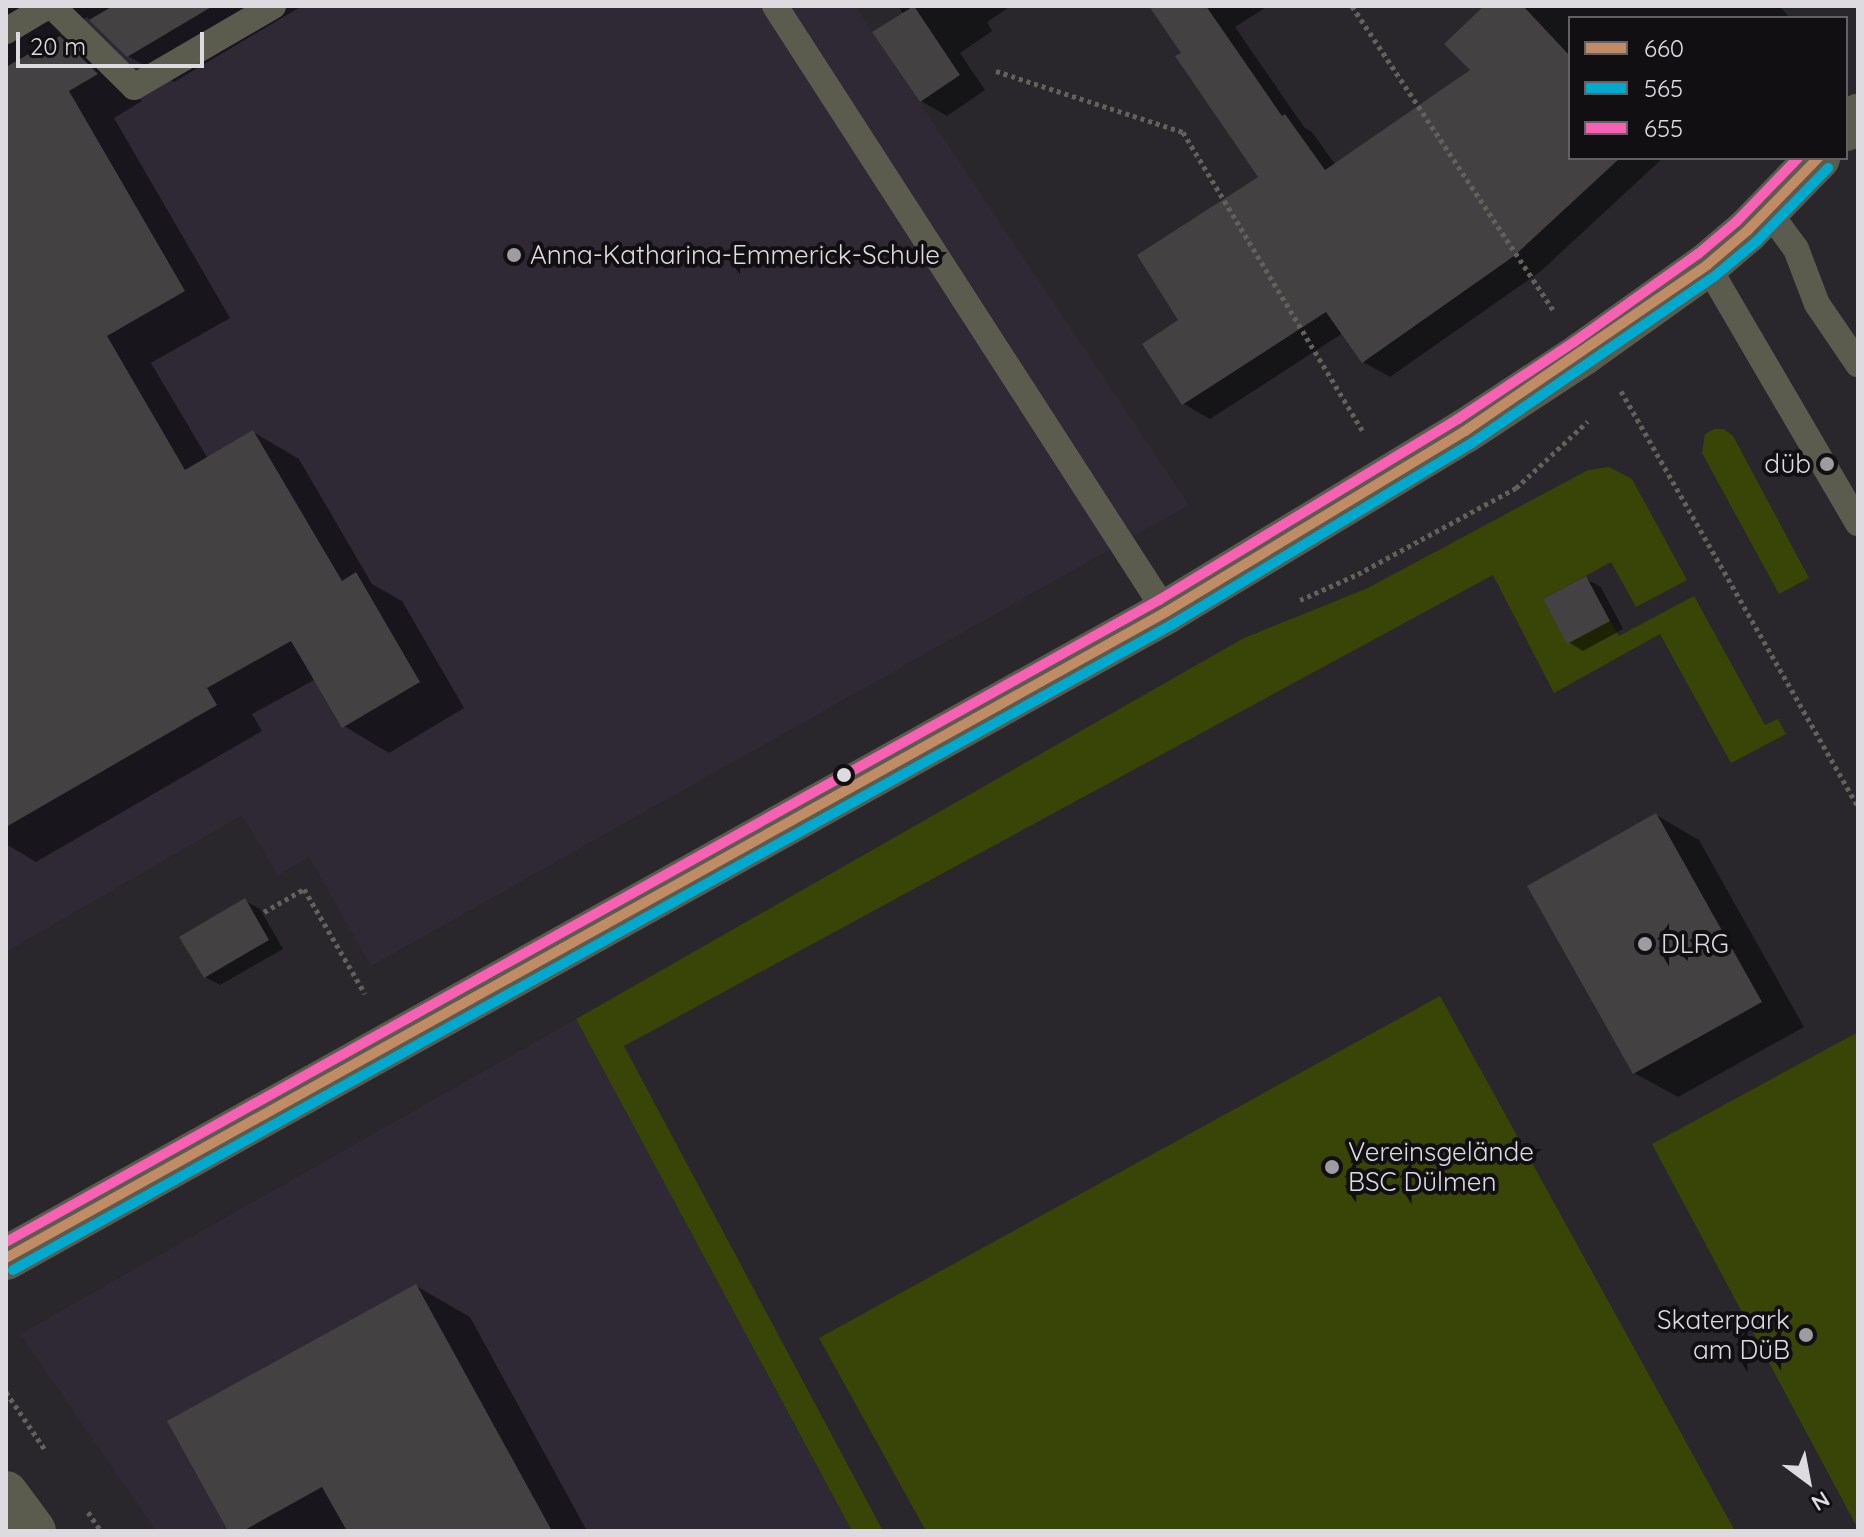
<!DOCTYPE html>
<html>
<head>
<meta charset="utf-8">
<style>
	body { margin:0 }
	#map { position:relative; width:1864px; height:1537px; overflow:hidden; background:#29272b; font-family:Quicksand,sans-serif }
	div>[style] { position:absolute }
	.built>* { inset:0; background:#2e2935 }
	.green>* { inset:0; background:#394407 }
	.shadow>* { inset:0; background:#0007 }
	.building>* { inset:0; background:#434142 }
	.path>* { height:5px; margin-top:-2.5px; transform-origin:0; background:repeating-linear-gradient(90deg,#62625a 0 4px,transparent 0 8px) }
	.service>* { height:26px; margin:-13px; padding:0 13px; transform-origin:13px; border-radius:13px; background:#5c5c4e }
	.minor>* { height:44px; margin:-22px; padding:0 22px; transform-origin:22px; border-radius:22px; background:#5c5c4e }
	.tertiary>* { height:44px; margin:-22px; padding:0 22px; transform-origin:22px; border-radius:22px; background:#5c5c4e }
	.bus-1>* { height:10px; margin:-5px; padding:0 5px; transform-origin:5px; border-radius:5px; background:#c18c65 }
	.bus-2>* { height:10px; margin:-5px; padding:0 5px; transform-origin:5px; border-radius:5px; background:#00a9ce }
	.bus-3>* { height:10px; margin:-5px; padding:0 5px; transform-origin:5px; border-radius:5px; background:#f860b3 }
	.dots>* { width:22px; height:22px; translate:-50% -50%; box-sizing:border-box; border:4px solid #110f12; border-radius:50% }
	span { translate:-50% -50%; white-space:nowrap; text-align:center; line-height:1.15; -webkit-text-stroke:8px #110f12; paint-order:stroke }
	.poi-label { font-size:26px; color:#dddbe0 }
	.left { translate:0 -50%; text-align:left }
	.right { translate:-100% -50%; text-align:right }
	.frame { position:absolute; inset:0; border:8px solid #dddbe0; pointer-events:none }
	.legend { position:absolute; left:1568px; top:16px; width:280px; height:144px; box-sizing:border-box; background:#110f12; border:2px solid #636164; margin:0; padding:10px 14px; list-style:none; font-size:24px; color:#dddbe0 }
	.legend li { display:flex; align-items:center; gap:16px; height:40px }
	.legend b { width:40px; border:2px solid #636164 }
	.north { position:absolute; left:1768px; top:1441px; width:80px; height:80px; -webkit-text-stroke:6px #110f12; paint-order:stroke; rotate:148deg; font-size:22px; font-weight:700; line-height:32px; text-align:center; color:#dddbe0 }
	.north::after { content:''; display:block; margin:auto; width:28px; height:36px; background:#dddbe0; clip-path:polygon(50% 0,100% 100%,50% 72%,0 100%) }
	.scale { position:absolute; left:16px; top:32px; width:188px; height:36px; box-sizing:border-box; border:4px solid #dddbe0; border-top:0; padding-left:10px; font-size:24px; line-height:28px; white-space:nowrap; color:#dddbe0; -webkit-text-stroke:6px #110f12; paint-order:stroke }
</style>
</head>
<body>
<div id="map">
	<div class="built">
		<div style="clip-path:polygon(6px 6px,855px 6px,1189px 505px,371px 966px,309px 857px,278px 875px,242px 815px,6px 952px)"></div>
		<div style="clip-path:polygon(576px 1019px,852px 1531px,156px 1531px,20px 1334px)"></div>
	</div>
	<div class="green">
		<div style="clip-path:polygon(1714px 429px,1724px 429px,1733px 436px,1809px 578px,1779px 594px,1702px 453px,1705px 434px)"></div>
		<div style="clip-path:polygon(1609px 467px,1632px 479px,1687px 580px,1636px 607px,1611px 562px,1543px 599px,1567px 643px,1610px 621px,1619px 636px,1694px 596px,1765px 725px,1778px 719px,1786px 734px,1731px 763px,1660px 634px,1554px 693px,1493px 575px,624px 1046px,883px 1531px,852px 1531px,576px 1019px,1244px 638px,1368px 588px,1588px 470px)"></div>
		<div style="clip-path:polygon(1440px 996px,1735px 1531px,926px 1531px,819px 1338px)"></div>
		<div style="clip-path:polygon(1858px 1032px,1858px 1526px,1857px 1527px,1652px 1144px)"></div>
	</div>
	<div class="shadow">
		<div style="clip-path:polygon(6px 6px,302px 6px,174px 82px,128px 56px,87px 17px,60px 34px,94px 54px,142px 101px,114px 118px,230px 318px,151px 363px,208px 459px,253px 432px,299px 459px,372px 584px,402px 601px,464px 708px,389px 753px,344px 726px,316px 679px,252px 714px,262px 731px,36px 862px,6px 844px)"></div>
		<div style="clip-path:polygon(898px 6px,1011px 6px,987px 22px,992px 31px,960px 53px,985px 90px,947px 116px,921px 101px,904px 15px)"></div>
		<div style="clip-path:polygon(1153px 6px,1268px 6px,1235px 27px,1304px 127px,1312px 132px,1335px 164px,1473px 70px,1487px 6px,1779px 6px,1790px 18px,1570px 18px,1570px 158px,1663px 158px,1541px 271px,1390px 377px,1363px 362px,1343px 333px,1210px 419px,1184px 404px,1261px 178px)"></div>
		<div style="clip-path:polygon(1586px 579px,1601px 587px,1623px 629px,1583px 651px,1568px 642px)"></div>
		<div style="clip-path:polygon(1656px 815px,1699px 840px,1804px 1027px,1678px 1097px,1634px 1073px)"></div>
		<div style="clip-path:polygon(245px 901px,260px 909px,283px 949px,220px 985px,205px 977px)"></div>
		<div style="clip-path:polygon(416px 1286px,470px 1317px,587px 1531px,230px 1531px)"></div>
	</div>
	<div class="building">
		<div style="clip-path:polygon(113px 6px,213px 6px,127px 57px,89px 20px)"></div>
		<div style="clip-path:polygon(914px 6px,960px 75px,920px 102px,872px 32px)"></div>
		<div style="clip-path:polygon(1149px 6px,1206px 6px,1282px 116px,1285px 114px,1325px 170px,1470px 70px,1444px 44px,1484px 6px,1523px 6px,1570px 56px,1570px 158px,1620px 158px,1514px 256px,1362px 363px,1326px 312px,1182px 405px,1142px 344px,1178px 320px,1137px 255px,1258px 177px,1175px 56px,1181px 53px)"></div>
		<div style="clip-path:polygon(60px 36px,98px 74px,69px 91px,185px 291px,107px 336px,185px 470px,253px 430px,342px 581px,356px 572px,420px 682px,342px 728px,291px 641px,207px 688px,217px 705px,6px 827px,6px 67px)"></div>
		<div style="clip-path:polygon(1586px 576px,1610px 621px,1567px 644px,1543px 599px)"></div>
		<div style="clip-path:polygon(1656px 813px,1762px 1002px,1633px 1074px,1527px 886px)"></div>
		<div style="clip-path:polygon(245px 898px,269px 940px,204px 978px,179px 937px)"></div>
		<div style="clip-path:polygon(416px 1284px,552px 1531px,347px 1531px,322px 1487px,243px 1531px,228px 1531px,167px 1421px)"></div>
	</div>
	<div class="path">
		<div style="left:1352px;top:6px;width:364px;rotate:56.5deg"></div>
		<div style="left:996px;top:71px;width:197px;rotate:18.1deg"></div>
		<div style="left:1183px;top:132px;width:348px;rotate:59deg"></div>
		<div style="left:1621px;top:391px;width:478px;rotate:60.3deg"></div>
		<div style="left:1300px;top:600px;width:64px;rotate:-24.1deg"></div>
		<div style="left:1358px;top:574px;width:180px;rotate:-28.6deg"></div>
		<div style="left:1516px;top:488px;width:98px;rotate:-42.9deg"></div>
		<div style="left:264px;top:912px;width:46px;rotate:-29.9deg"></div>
		<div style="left:304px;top:889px;width:121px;rotate:59.8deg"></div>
		<div style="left:6px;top:1392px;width:71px;rotate:55.9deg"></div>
		<div style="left:88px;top:1512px;width:23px;rotate:56deg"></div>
	</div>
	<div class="service">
		<div style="left:52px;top:6px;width:115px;rotate:44.6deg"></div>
		<div style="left:134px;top:87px;width:161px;rotate:-30.2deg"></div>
		<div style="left:775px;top:6px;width:721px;rotate:57.17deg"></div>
		<div style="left:6px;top:31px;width:49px;rotate:-30.8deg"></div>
		<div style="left:1768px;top:211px;width:47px;rotate:53.6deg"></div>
		<div style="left:1796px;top:249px;width:59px;rotate:69.1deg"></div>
		<div style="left:1817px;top:304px;width:73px;rotate:55.7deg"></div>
		<div style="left:1707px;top:265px;width:299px;rotate:59.7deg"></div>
	</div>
	<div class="minor">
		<div style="left:6px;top:1493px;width:47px;rotate:53.6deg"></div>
	</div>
	<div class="tertiary">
		<div style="left:1846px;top:129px;width:18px;rotate:-47deg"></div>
		<div style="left:6px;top:1258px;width:1328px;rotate:-29.11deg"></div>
		<div style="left:1166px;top:612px;width:350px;rotate:-31.2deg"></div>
		<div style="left:1465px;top:431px;width:140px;rotate:-33.3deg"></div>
		<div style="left:1582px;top:354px;width:153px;rotate:-35.5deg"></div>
		<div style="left:1707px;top:265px;width:52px;rotate:-40.4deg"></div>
		<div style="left:1747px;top:231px;width:102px;rotate:-45.8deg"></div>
	</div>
	<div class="bus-1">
		<div style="left:6px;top:1258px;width:1328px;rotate:-29.11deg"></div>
		<div style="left:1166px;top:612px;width:350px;rotate:-31.2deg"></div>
		<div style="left:1465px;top:431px;width:293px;rotate:-34.4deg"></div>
		<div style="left:1707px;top:265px;width:52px;rotate:-40.4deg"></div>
		<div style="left:1747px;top:231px;width:102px;rotate:-45.8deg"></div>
	</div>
	<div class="bus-2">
		<div style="left:13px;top:1270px;width:1328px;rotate:-29.11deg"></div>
		<div style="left:1173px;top:624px;width:350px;rotate:-31.2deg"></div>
		<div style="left:1472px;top:443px;width:295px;rotate:-34.5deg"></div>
		<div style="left:1715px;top:276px;width:55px;rotate:-39.8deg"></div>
		<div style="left:1757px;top:241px;width:102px;rotate:-45.8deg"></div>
	</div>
	<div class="bus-3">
		<div style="left:6px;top:1242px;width:1320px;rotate:-29.11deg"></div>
		<div style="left:1159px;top:600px;width:350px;rotate:-31.2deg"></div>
		<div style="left:1458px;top:419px;width:139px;rotate:-33.6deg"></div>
		<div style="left:1574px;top:342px;width:152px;rotate:-35.4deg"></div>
		<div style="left:1698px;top:254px;width:51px;rotate:-40.2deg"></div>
		<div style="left:1737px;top:221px;width:88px;rotate:-45.9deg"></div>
	</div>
	<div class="dots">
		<div style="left:514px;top:255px;background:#9e9ca1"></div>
		<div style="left:1827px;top:464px;background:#9e9ca1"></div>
		<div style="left:844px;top:775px;background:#dddbe0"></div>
		<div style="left:1645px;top:944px;background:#9e9ca1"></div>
		<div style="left:1332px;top:1167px;background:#9e9ca1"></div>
		<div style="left:1806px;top:1335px;background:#9e9ca1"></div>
	</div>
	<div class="poi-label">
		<span class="left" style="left:530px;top:255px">Anna-Katharina-Emmerick-Schule</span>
		<span class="right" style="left:1811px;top:464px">düb</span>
		<span class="left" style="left:1661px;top:944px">DLRG</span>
		<span class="left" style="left:1348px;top:1167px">Vereinsgelände<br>BSC Dülmen</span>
		<span class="right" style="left:1790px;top:1335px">Skaterpark<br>am DüB</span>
	</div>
	<div class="frame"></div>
	<ul class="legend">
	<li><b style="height:10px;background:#c18c65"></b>660</li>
	<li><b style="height:10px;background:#00a9ce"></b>565</li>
	<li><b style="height:10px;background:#f860b3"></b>655</li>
	</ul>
	<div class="north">N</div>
	<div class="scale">20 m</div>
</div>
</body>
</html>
